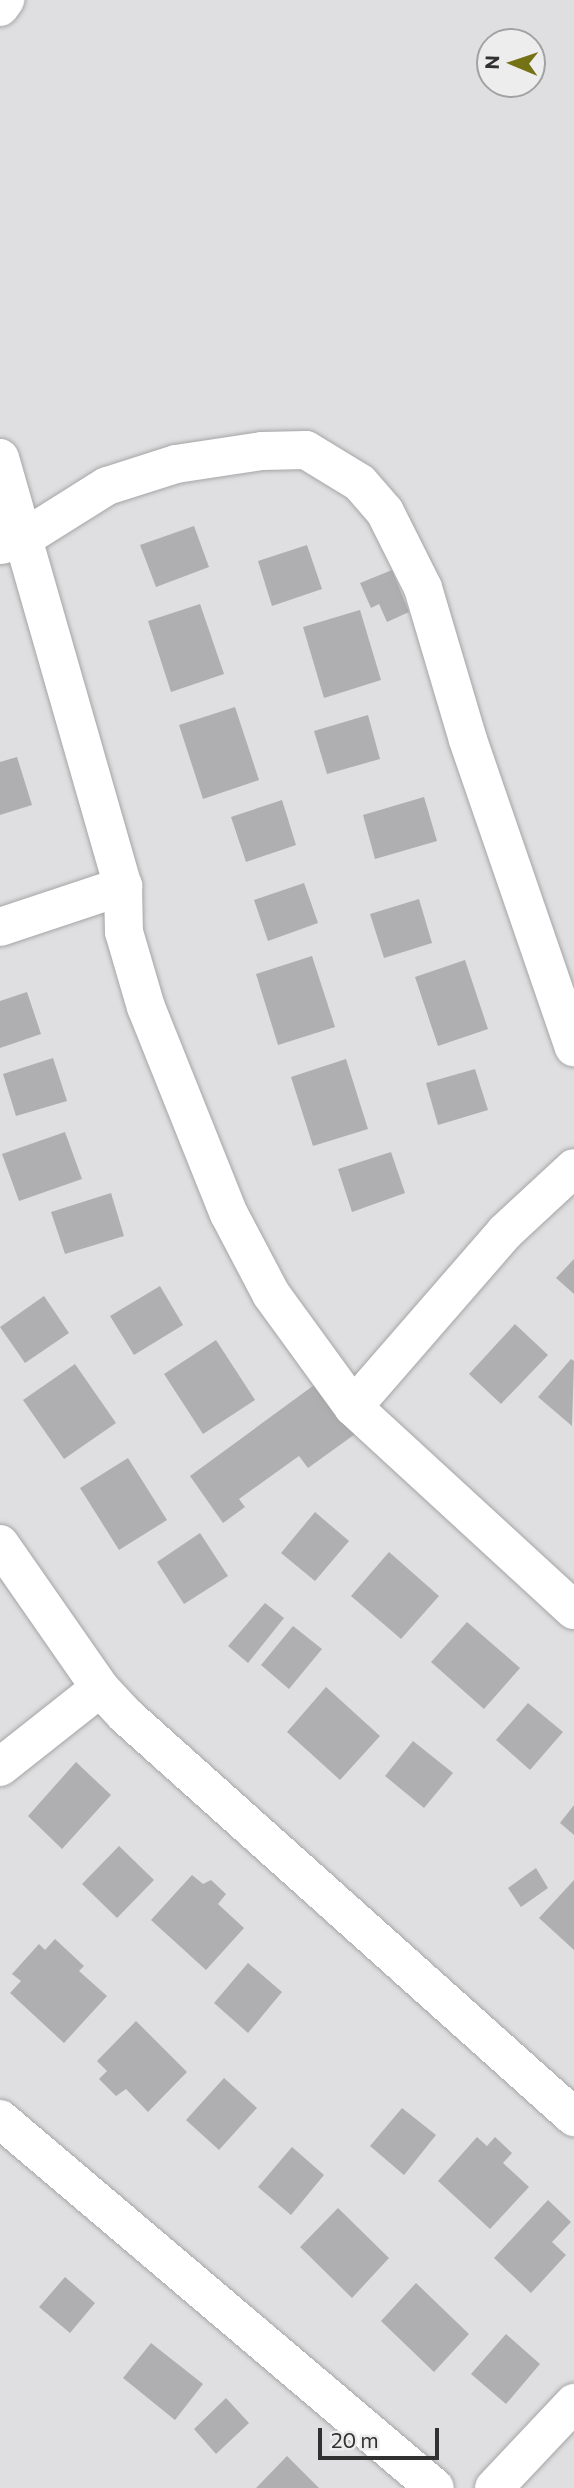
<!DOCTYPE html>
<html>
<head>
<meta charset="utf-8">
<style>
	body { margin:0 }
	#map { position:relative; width:574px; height:2488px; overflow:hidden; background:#dfdfe1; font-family:Commissioner,sans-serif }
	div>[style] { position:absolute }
	.building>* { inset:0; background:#afafb1 }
	.roads { filter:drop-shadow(0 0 2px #a5a5a7) drop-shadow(0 0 2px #a5a5a7) }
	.minor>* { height:38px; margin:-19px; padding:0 19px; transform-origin:19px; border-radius:19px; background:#fff }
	span { translate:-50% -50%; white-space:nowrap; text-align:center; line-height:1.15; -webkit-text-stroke:5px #ededee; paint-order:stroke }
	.north { position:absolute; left:476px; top:28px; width:70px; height:70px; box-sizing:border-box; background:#ededee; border:2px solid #a2a2a3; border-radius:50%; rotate:272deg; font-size:19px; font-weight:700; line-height:28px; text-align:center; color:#313132 }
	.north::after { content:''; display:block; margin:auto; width:24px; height:32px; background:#757216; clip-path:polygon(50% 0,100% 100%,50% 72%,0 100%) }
	.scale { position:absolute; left:318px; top:2428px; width:121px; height:32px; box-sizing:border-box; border:4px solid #313132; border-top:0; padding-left:9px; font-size:21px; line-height:24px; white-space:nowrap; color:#313132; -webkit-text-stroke:5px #ededee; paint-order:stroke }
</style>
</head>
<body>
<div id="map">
	<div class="building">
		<div style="clip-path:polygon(194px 526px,209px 567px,156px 587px,140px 545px)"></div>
		<div style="clip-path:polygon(307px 545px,322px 589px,272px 606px,258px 561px)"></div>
		<div style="clip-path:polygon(392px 570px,409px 612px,387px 622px,379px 604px,371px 608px,360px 583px)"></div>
		<div style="clip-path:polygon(200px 604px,224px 674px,171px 692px,148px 621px)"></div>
		<div style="clip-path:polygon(360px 610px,381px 680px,324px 698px,303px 627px)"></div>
		<div style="clip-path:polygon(235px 707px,259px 780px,203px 799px,179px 725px)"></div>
		<div style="clip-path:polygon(368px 715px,380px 759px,327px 774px,314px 731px)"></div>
		<div style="clip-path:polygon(17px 757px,32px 805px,0 815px,0 762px)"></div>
		<div style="clip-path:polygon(424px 797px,437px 841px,375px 859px,363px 815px)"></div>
		<div style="clip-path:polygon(282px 800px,296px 845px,246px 862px,231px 817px)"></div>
		<div style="clip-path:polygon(304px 883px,318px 923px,268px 941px,254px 900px)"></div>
		<div style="clip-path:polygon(419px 899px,432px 943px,384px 958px,370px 914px)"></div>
		<div style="clip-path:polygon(312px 956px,335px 1027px,278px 1045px,256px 974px)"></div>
		<div style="clip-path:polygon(465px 960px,488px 1029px,438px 1046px,415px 977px)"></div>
		<div style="clip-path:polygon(27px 992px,41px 1034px,0 1048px,0 1001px)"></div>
		<div style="clip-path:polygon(53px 1058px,67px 1101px,16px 1116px,3px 1074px)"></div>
		<div style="clip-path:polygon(346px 1059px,368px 1129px,313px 1146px,291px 1077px)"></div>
		<div style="clip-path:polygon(475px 1069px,488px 1110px,438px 1125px,426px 1083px)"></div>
		<div style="clip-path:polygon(65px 1132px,82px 1179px,19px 1201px,2px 1154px)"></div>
		<div style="clip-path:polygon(391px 1152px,405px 1193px,352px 1212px,338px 1169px)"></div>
		<div style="clip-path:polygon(111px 1193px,124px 1236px,65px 1254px,51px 1212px)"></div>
		<div style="clip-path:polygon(574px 1259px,574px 1294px,556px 1278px)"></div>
		<div style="clip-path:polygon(160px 1286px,183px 1325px,134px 1355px,110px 1316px)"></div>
		<div style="clip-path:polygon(44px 1296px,69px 1333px,25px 1363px,0 1327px)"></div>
		<div style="clip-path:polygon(515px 1324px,548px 1355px,501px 1404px,469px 1374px)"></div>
		<div style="clip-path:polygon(216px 1340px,255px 1400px,203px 1434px,164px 1374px)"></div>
		<div style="clip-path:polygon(571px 1359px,574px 1361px,572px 1426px,538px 1397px)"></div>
		<div style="clip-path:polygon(75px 1364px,116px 1423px,64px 1459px,23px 1400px)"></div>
		<div style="clip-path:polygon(321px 1380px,358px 1432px,308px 1468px,299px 1456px,239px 1499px,245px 1507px,223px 1523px,190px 1476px)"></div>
		<div style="clip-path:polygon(128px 1458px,167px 1520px,119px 1550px,80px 1488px)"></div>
		<div style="clip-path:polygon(315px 1512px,349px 1541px,315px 1581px,281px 1553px)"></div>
		<div style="clip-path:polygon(200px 1533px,228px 1576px,184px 1604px,157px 1562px)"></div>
		<div style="clip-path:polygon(389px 1552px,439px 1596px,401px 1639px,351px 1596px)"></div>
		<div style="clip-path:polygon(265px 1603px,284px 1618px,248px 1663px,228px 1646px)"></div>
		<div style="clip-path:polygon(467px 1622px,520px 1668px,484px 1709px,431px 1662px)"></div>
		<div style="clip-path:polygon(293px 1626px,322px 1649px,289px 1689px,261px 1665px)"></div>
		<div style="clip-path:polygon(326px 1687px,380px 1736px,340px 1780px,287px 1732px)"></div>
		<div style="clip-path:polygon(528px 1703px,563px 1732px,530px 1770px,496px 1740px)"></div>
		<div style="clip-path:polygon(413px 1741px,453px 1773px,424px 1808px,385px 1776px)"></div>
		<div style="clip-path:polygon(76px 1762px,111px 1795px,62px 1849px,28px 1816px)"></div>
		<div style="clip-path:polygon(574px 1805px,574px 1835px,560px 1823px)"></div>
		<div style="clip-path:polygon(119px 1846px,154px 1880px,117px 1918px,82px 1884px)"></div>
		<div style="clip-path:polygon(536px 1868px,548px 1888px,521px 1907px,508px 1888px)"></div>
		<div style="clip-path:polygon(192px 1875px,203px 1884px,211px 1880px,226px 1894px,218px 1904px,244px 1928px,206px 1970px,151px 1920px)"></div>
		<div style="clip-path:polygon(574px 1880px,574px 1950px,539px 1918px)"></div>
		<div style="clip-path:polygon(55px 1939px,84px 1966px,79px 1971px,107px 1996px,64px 2043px,10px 1993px,21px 1981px,12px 1974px,39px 1944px,45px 1950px)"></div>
		<div style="clip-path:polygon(248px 1963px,282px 1992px,248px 2033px,214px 2003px)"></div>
		<div style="clip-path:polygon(136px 2021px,187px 2072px,148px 2112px,126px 2089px,116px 2096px,99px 2079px,107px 2071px,97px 2061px)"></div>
		<div style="clip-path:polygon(224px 2078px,257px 2108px,219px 2150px,186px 2120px)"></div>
		<div style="clip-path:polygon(402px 2108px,436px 2135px,404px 2175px,370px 2146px)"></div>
		<div style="clip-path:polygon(477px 2137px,487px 2146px,495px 2137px,512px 2153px,503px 2163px,529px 2187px,490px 2229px,438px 2181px)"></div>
		<div style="clip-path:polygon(292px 2147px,324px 2175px,291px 2215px,258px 2187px)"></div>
		<div style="clip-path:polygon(548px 2200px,571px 2222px,552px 2242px,566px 2255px,531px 2293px,494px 2258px)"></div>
		<div style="clip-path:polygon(338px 2208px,389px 2258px,352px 2298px,300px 2247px)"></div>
		<div style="clip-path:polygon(65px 2277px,95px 2303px,70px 2333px,39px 2307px)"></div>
		<div style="clip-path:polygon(416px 2283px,469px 2334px,434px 2372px,381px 2321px)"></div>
		<div style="clip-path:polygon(506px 2334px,540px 2364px,506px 2404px,471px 2374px)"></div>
		<div style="clip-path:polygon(151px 2343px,203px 2384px,175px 2420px,123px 2378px)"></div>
		<div style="clip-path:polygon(226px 2398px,249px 2423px,216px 2454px,194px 2429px)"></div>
		<div style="clip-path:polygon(287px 2456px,319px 2488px,256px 2488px)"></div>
	</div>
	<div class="roads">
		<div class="minor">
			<div style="left:0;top:7px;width:9px;rotate:-54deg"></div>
			<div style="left:0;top:458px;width:445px;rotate:74deg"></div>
			<div style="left:123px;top:886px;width:46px;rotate:88.8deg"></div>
			<div style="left:124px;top:932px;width:78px;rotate:73.7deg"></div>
			<div style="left:146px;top:1007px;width:223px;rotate:68.2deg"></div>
			<div style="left:229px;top:1214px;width:90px;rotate:62.3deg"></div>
			<div style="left:271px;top:1294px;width:140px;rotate:54deg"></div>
			<div style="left:353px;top:1407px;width:300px;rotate:42.6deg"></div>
			<div style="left:1px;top:545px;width:24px;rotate:-17deg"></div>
			<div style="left:24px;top:538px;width:98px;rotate:-32.1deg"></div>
			<div style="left:107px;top:486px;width:72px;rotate:-17.7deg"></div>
			<div style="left:176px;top:464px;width:87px;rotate:-8.6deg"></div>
			<div style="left:262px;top:451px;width:44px;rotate:-1.3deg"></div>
			<div style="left:306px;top:450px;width:63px;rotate:31.4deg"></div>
			<div style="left:360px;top:483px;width:38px;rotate:49deg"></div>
			<div style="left:385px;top:512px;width:85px;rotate:63.4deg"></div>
			<div style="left:423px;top:588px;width:159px;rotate:73.5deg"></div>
			<div style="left:468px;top:740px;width:325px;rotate:71deg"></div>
			<div style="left:0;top:927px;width:130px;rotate:-18.4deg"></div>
			<div style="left:353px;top:1407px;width:232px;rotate:-49deg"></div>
			<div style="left:505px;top:1232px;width:94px;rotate:-42.8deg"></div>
			<div style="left:0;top:1544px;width:175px;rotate:55.2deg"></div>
			<div style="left:100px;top:1688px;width:37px;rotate:47deg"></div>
			<div style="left:125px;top:1715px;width:603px;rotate:41.84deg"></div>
			<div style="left:0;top:1767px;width:127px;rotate:-38.3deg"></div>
			<div style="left:0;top:2119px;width:570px;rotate:40.31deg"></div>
			<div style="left:494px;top:2488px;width:117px;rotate:-46.7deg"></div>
		</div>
	</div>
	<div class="north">N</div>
	<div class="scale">20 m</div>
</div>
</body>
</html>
